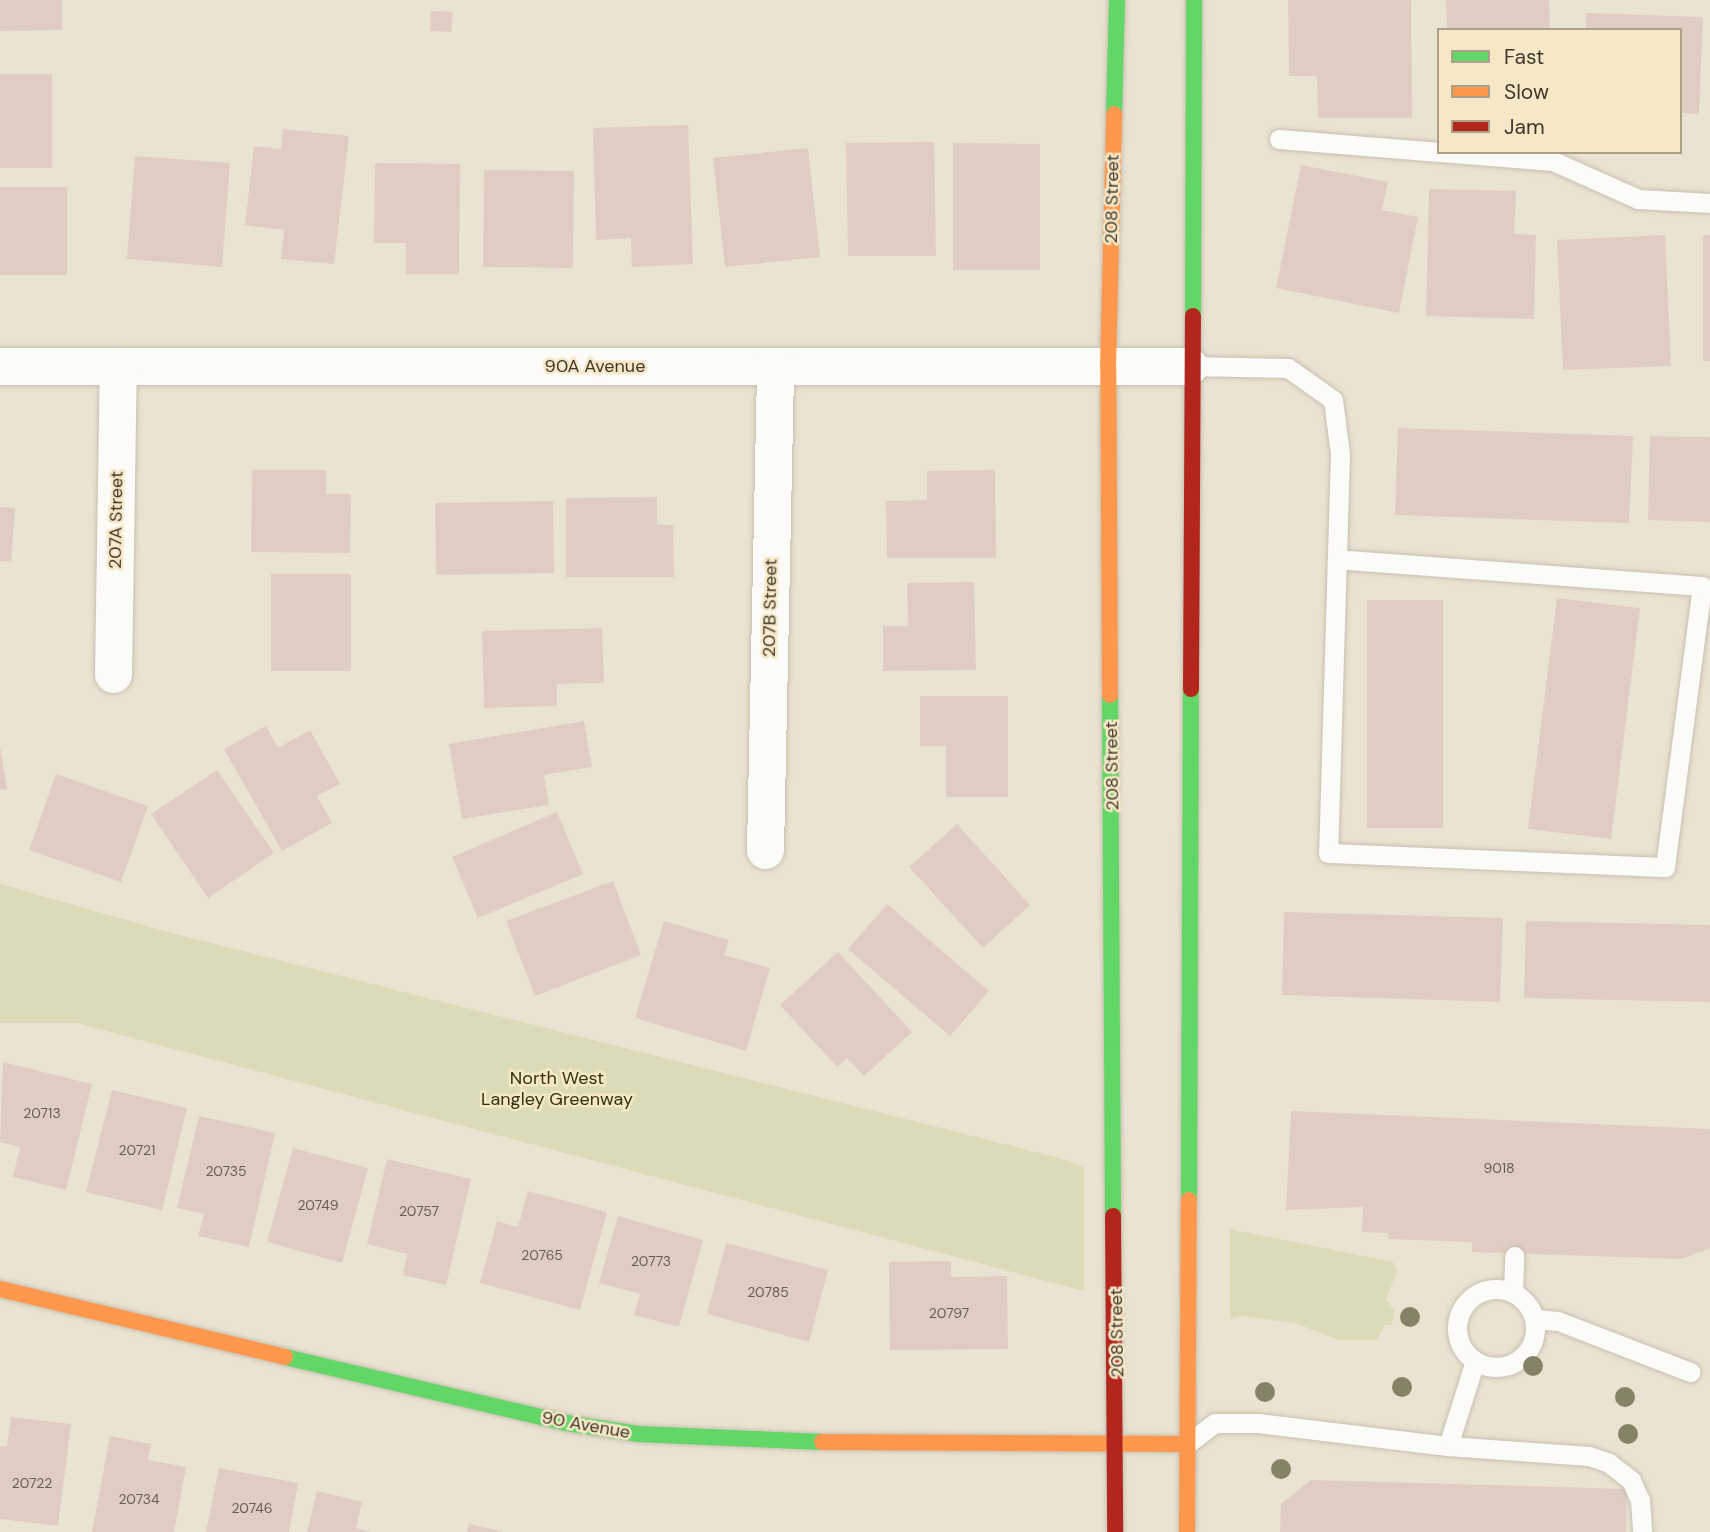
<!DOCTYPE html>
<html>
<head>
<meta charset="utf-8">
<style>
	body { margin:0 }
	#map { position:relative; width:1710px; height:1532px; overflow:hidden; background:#ebe3d1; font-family:"DM Sans",sans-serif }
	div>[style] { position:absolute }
	.green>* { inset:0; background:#dcdbb7 }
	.building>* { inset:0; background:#e0cdc1 }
	.roads { filter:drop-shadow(0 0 2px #c7c1b2) drop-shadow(0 0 2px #c7c1b2) }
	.lane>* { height:19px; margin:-9.5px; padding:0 9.5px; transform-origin:9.5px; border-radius:9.5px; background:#fcfbf8 }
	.lane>.ring { margin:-9.5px; padding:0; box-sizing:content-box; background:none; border:19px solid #fcfbf8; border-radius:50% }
	.street>* { height:37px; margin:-18.5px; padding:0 18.5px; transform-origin:18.5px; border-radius:18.5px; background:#fcfbf8 }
	.fast>* { height:16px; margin:-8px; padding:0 8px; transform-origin:8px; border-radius:8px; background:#63d668 }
	.slow>* { height:16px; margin:-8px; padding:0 8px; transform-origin:8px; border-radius:8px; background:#ff974d }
	.jam>* { height:16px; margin:-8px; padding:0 8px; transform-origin:8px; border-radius:8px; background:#b3261e }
	.trees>* { width:20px; height:20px; margin:-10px; border-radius:50%; background:#848267 }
	span { translate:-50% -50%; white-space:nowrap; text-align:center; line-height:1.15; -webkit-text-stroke:5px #f6e7c6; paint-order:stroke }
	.number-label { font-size:14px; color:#675e51 }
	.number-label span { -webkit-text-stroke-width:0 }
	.street-label { font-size:18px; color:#3e382b }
	.park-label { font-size:18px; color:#303210 }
	.legend { position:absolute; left:1437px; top:28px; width:245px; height:126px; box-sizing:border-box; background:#f6e7c6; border:2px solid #aca188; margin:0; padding:9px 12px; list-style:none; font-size:21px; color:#3e382b }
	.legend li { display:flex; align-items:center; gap:14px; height:35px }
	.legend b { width:35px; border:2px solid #aca188 }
</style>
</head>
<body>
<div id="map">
	<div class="green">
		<div style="clip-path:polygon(0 884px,179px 935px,1067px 1160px,1084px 1168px,1084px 1291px,76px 1023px,0 1023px)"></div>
		<div style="clip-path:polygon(1230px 1229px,1393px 1262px,1397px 1271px,1386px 1300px,1395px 1310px,1392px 1325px,1385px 1325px,1377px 1340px,1339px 1340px,1295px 1323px,1241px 1316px,1230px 1319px)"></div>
	</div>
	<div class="building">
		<div style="clip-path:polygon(0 0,62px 0,62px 30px,0 31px)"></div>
		<div style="clip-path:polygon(1288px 0,1411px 0,1412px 118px,1318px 118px,1317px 76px,1289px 76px)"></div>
		<div style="clip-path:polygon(1446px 0,1549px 0,1550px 30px,1447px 30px)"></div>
		<div style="clip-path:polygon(431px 11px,453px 12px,451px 32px,430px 31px)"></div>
		<div style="clip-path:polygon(1586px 13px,1703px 17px,1699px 114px,1680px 113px,1680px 30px,1586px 30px)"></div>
		<div style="clip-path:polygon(0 74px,52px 74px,52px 168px,0 168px)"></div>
		<div style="clip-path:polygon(688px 125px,693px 264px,632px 267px,631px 238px,596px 240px,593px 128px)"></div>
		<div style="clip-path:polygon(283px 129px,349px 136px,334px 264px,281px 259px,284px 230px,245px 225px,254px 146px,281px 149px)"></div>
		<div style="clip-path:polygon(934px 142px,936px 256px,848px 256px,846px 143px)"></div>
		<div style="clip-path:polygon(953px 143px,1040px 144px,1040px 270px,953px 270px)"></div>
		<div style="clip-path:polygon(808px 148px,820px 257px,725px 267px,713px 158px)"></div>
		<div style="clip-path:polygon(135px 156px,230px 163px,222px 267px,127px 259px)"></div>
		<div style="clip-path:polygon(375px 163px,460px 164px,459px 274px,406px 274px,406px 243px,374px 243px)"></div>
		<div style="clip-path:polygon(1301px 165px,1388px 182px,1382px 210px,1418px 217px,1399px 313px,1276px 288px)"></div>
		<div style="clip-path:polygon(484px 170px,574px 171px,573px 268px,483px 267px)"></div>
		<div style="clip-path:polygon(0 187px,67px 187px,67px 275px,0 275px)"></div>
		<div style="clip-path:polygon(1429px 189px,1516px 191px,1514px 234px,1536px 235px,1534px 319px,1426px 316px)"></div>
		<div style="clip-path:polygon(1665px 235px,1671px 366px,1563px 370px,1557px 240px)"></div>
		<div style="clip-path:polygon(1703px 235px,1710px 235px,1710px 361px,1703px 361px)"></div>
		<div style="clip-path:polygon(1398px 428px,1633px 436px,1629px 523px,1395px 515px)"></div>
		<div style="clip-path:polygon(1650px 436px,1710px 437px,1710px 522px,1648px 520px)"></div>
		<div style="clip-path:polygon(252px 470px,326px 470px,326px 494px,351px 494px,350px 553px,251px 552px)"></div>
		<div style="clip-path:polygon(995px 470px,996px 558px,887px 558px,886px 501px,927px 500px,927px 471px)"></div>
		<div style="clip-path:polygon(657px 497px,657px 525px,673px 525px,674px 577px,566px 577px,566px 498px)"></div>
		<div style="clip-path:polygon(553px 501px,554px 573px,436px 575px,435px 503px)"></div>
		<div style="clip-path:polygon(0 507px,15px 508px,11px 562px,0 561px)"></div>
		<div style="clip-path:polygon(271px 574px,351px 574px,351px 671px,271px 671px)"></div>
		<div style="clip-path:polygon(974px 582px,976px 670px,883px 671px,883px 626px,908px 626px,907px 583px)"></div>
		<div style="clip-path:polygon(1557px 598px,1640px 608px,1611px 839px,1528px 829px)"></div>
		<div style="clip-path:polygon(1367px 600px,1443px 600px,1443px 828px,1367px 828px)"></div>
		<div style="clip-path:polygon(602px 628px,604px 683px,557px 684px,557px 706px,484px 708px,482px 631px)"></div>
		<div style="clip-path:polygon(920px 696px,1008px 696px,1008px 797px,946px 797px,946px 746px,920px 746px)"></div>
		<div style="clip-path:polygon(584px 721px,592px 767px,544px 775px,549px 805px,462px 819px,449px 744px)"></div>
		<div style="clip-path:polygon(266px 726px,278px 748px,310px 730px,340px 784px,317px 796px,332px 823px,282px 851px,224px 749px)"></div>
		<div style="clip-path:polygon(0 746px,7px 789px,0 790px)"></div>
		<div style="clip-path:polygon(217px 770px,274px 853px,208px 898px,151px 814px)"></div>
		<div style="clip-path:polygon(56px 774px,148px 806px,121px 882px,29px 850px)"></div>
		<div style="clip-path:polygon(557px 812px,583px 874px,478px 918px,452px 857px)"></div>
		<div style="clip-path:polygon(957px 824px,1030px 905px,983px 948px,909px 867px)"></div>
		<div style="clip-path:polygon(613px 881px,641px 955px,535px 996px,506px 921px)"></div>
		<div style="clip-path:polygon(887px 904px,989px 991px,950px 1036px,848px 949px)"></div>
		<div style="clip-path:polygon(1284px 912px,1503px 918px,1500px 1002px,1282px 995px)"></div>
		<div style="clip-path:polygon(664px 921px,729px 940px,724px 955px,770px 968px,746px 1051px,635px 1018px)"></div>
		<div style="clip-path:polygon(1526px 921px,1710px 925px,1710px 1002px,1524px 998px)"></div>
		<div style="clip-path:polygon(838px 952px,912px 1032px,864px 1076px,847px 1058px,837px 1067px,780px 1005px)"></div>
		<div style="clip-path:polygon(3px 1062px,92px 1084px,66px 1190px,13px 1177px,20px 1147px,0 1142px)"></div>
		<div style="clip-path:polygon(112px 1090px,187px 1108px,162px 1210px,86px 1192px)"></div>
		<div style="clip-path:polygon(1291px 1111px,1710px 1129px,1710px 1248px,1681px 1259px,1472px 1252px,1472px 1242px,1389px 1239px,1388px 1233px,1362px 1232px,1363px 1207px,1286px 1210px)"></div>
		<div style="clip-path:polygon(199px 1116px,275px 1133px,249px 1247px,198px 1236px,204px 1214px,177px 1208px)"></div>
		<div style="clip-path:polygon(293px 1148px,368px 1168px,342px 1263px,267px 1242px)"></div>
		<div style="clip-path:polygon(387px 1159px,471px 1179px,446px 1285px,403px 1275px,407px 1254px,367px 1244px)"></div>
		<div style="clip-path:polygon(528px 1191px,607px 1212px,580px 1310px,480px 1283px,497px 1221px,518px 1227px)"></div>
		<div style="clip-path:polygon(618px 1216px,703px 1240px,679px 1327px,634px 1315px,640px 1294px,599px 1283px)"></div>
		<div style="clip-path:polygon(726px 1243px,828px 1270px,809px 1342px,707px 1314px)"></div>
		<div style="clip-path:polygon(951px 1261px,951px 1277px,1007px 1276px,1008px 1349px,890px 1350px,889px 1262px)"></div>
		<div style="clip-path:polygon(11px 1417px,71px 1424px,58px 1526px,0 1519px,0 1446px,7px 1447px)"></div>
		<div style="clip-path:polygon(110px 1436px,151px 1444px,148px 1460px,186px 1467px,174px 1532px,92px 1532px)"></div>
		<div style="clip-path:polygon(219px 1468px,298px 1483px,289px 1532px,206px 1532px)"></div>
		<div style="clip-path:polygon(1311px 1480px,1627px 1489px,1626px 1532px,1280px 1532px,1281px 1504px)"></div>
		<div style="clip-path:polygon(317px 1491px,362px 1502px,356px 1528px,370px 1532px,307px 1532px)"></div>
		<div style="clip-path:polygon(469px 1524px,500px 1531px,500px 1532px,467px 1532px)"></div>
	</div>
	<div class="roads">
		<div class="lane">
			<div style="left:1279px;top:139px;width:161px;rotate:4.6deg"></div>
			<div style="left:1441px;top:152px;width:112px;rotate:4.6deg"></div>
			<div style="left:1553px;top:161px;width:93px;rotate:24.1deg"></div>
			<div style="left:1638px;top:199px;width:72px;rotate:3.2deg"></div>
			<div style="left:1189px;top:366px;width:99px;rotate:1.2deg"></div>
			<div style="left:1288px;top:368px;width:55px;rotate:35.4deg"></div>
			<div style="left:1333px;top:400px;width:54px;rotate:82.6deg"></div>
			<div style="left:1340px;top:454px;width:399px;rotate:91.7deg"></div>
			<div style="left:1328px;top:853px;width:337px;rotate:2.4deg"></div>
			<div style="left:1665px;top:867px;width:283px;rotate:-82.5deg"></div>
			<div style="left:1702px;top:586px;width:366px;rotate:-175.8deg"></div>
			<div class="ring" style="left:1457px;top:1289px;width:59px;height:59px"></div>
			<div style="left:1513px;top:1293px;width:37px;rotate:-88deg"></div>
			<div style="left:1535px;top:1319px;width:23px;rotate:5deg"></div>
			<div style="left:1558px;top:1321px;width:142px;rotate:21.1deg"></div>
			<div style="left:1187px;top:1444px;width:35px;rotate:-37deg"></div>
			<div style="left:1215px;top:1423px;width:43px"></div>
			<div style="left:1258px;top:1423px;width:191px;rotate:6.9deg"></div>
			<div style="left:1448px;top:1446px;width:141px;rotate:4.1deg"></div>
			<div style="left:1589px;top:1456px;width:21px;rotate:19deg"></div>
			<div style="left:1609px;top:1463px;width:28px;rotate:38deg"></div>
			<div style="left:1631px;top:1480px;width:22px;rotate:66deg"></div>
			<div style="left:1640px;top:1500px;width:32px;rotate:86deg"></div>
			<div style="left:1448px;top:1446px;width:89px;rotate:-72.4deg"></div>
		</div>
		<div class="street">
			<div style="left:0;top:366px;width:1189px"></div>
			<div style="left:113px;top:674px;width:308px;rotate:-89.1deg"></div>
			<div style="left:765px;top:850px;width:484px;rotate:-88.8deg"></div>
		</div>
		<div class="fast">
			<div style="left:1114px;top:114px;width:114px;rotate:-88.5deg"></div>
			<div style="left:1193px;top:316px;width:316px;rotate:-89.8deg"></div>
			<div style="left:1110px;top:695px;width:521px;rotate:89.67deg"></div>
			<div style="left:1189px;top:1200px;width:511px;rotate:-89.78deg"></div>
			<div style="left:285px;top:1357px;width:289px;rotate:13.2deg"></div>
			<div style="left:566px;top:1423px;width:74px;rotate:8.6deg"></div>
			<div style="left:639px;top:1434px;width:183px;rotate:2.5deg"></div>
		</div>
		<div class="slow">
			<div style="left:1110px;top:695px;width:328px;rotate:-90.3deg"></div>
			<div style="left:1108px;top:367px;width:253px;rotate:-88.6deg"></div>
			<div style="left:0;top:1289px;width:293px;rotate:13.4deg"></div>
			<div style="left:822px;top:1442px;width:364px;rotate:0.3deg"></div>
			<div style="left:1187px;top:1532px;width:332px;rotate:-89.7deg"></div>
		</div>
		<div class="jam">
			<div style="left:1191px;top:689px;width:373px;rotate:-89.7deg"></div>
			<div style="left:1113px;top:1216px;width:316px;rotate:89.6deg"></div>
		</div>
	</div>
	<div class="trees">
		<div style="left:1410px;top:1317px"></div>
		<div style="left:1533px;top:1366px"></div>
		<div style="left:1402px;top:1387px"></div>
		<div style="left:1265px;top:1392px"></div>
		<div style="left:1625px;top:1397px"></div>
		<div style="left:1628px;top:1434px"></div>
		<div style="left:1281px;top:1469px"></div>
	</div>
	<div class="number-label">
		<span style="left:42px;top:1113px">20713</span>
		<span style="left:137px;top:1150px">20721</span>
		<span style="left:1499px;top:1168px">9018</span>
		<span style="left:226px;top:1171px">20735</span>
		<span style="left:318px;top:1205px">20749</span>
		<span style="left:419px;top:1211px">20757</span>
		<span style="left:542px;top:1255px">20765</span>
		<span style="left:651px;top:1261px">20773</span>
		<span style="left:768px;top:1292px">20785</span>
		<span style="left:949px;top:1313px">20797</span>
		<span style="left:32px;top:1483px">20722</span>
		<span style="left:139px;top:1499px">20734</span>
		<span style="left:252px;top:1508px">20746</span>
	</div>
	<div class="street-label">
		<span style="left:1112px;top:199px;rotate:-89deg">208 Street</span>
		<span style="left:595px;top:366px">90A Avenue</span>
		<span style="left:116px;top:520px;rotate:-89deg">207A Street</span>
		<span style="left:770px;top:608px;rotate:-89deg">207B Street</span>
		<span style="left:1112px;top:766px;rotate:-91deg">208 Street</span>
		<span style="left:1117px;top:1333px;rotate:-91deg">208 Street</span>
		<span style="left:586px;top:1425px;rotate:10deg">90 Avenue</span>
	</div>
	<div class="park-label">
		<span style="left:557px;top:1089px">North West<br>Langley Greenway</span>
	</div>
	<ul class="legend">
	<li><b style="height:9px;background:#63d668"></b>Fast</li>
	<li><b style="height:9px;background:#ff974d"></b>Slow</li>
	<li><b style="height:9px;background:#b3261e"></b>Jam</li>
	</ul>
</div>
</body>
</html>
